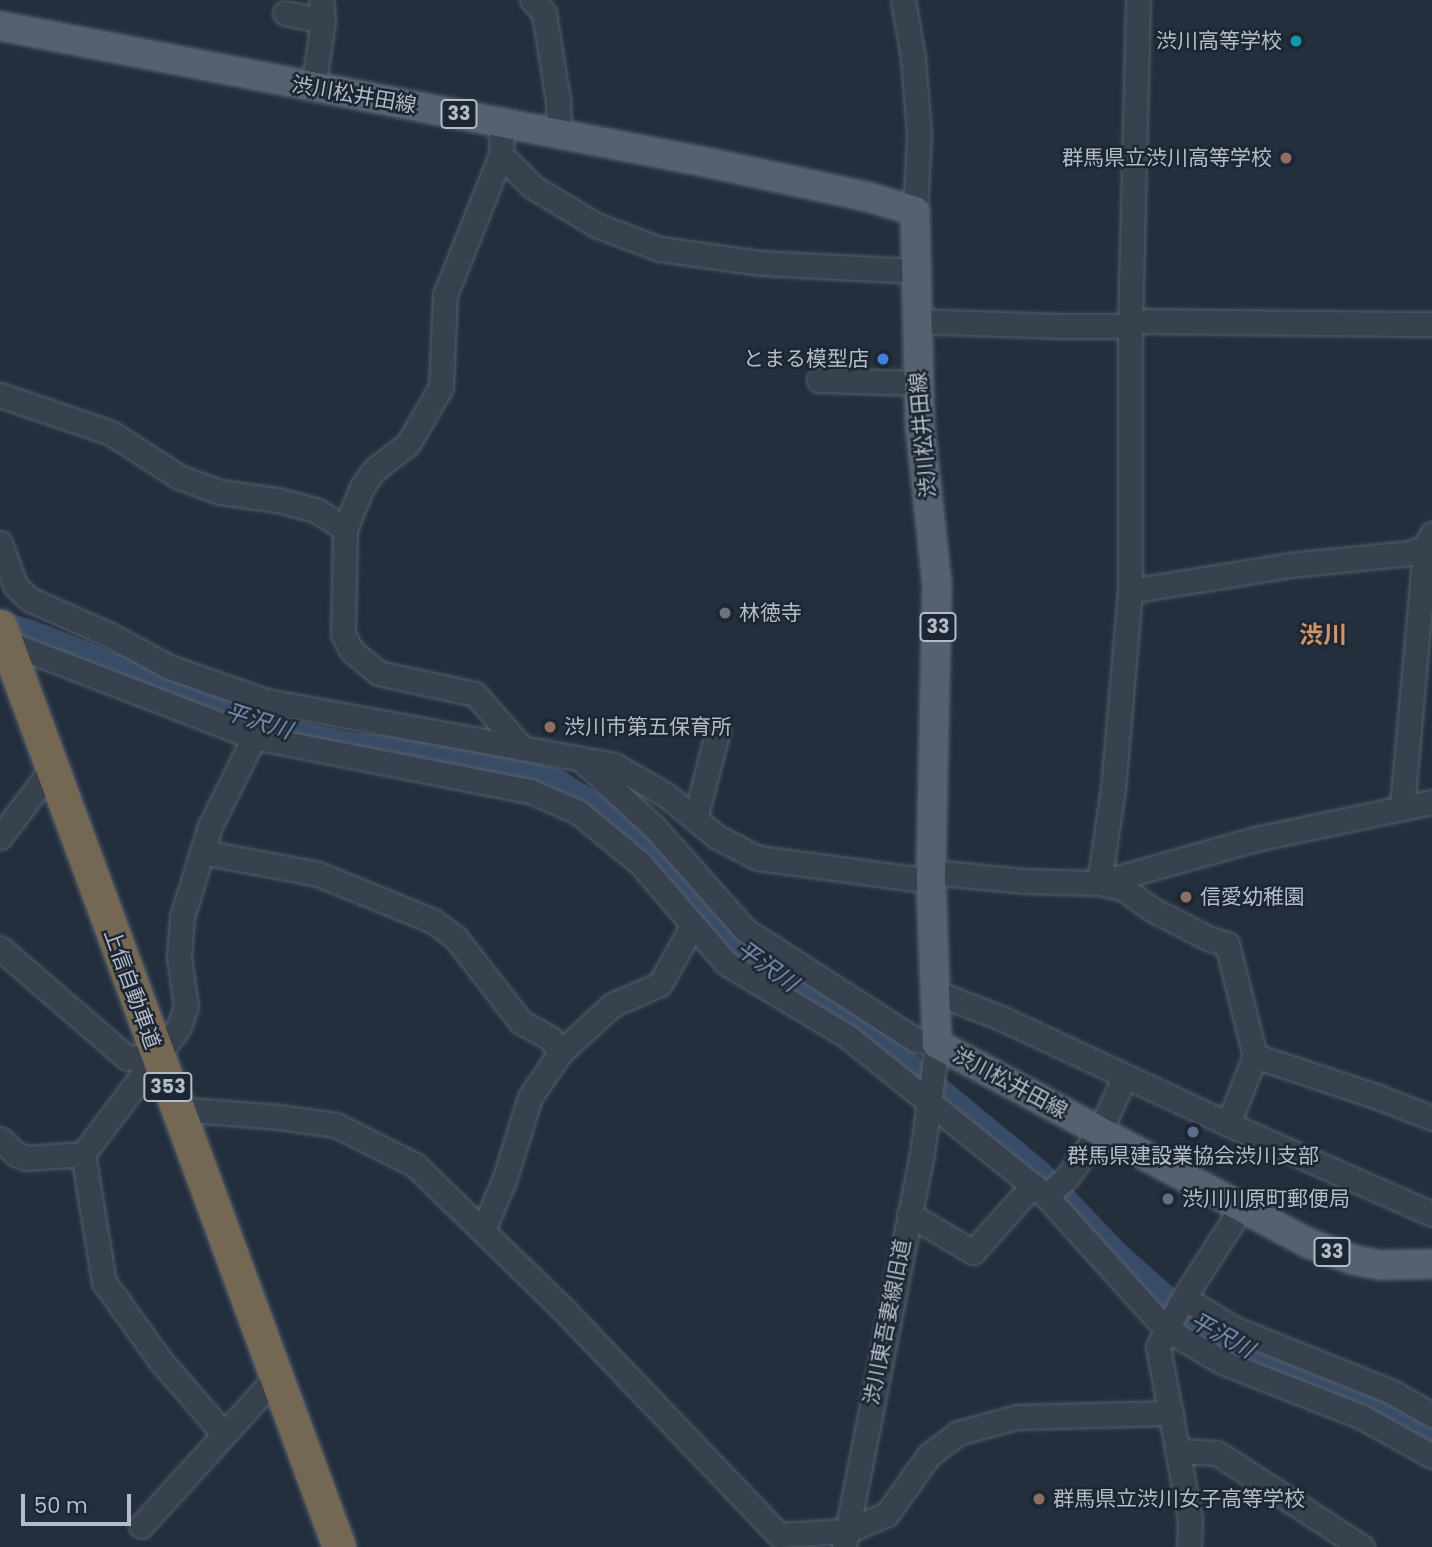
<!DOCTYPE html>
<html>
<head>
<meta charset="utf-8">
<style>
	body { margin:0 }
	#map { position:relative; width:1432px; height:1547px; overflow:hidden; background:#242f3e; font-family:Poppins,"Noto Sans JP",sans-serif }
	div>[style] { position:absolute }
	.river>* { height:26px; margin:-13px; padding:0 13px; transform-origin:13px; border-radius:13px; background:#394c67 }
	.roads { filter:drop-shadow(0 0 2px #565f6c) drop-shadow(0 0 2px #565f6c) }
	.minor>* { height:23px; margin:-11.5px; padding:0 11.5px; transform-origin:11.5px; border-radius:11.5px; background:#38414e }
	.major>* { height:28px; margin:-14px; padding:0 14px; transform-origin:14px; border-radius:14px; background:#56606e }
	.highway>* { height:33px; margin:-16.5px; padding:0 16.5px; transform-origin:16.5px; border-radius:16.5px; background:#746855 }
	.dots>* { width:19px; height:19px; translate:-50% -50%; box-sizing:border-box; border:4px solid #1d2633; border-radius:50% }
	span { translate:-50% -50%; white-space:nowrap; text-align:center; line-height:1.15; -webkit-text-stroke:5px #1d2633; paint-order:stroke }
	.shield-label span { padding:2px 5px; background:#1d2633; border:2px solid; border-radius:5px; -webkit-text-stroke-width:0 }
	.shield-label { font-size:19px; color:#b4bcc9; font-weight:700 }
	.poi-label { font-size:21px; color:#b4bcc9 }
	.right { translate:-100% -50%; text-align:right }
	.left { translate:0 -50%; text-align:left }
	.street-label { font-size:21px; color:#b4bcc9 }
	.water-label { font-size:23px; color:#7c92b1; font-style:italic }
	.quarter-label { font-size:24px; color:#d59563; font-weight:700 }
	.scale { position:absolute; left:21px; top:1494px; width:110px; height:32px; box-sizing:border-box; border:4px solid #b4bcc9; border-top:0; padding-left:9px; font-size:21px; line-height:24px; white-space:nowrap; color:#b4bcc9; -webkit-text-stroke:5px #1d2633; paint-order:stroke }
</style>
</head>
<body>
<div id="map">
	<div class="river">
		<div style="left:0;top:624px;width:32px;rotate:16deg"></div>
		<div style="left:31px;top:633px;width:259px;rotate:21.7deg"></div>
		<div style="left:272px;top:729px;width:77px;rotate:12deg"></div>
		<div style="left:347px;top:745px;width:110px;rotate:5.8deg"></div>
		<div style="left:456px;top:756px;width:104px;rotate:14.4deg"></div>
		<div style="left:557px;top:782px;width:80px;rotate:32.7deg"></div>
		<div style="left:624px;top:825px;width:73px;rotate:43.3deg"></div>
		<div style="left:677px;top:875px;width:90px;rotate:50.8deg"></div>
		<div style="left:734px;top:945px;width:201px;rotate:34.2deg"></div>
		<div style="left:900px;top:1058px;width:182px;rotate:39.6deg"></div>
		<div style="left:1040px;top:1174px;width:109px;rotate:46.5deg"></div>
		<div style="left:1115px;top:1253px;width:110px;rotate:41.7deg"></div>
		<div style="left:1197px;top:1326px;width:260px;rotate:25.3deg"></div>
	</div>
	<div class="roads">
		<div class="minor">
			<div style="left:532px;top:0;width:18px;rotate:47deg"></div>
			<div style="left:544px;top:13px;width:88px;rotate:80.9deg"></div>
			<div style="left:558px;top:100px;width:33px;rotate:88deg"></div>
			<div style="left:903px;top:0;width:59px;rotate:80.2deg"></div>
			<div style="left:913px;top:58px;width:77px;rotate:85.5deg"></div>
			<div style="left:919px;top:135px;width:76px;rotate:93deg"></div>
			<div style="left:1138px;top:0;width:326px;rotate:91.4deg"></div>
			<div style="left:1130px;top:326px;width:265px;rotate:90deg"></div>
			<div style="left:1130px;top:591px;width:199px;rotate:94.9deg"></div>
			<div style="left:1113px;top:789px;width:95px;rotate:98.5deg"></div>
			<div style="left:1099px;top:883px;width:26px;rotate:13deg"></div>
			<div style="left:1124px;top:889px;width:36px;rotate:36deg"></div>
			<div style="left:1153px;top:910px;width:64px;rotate:27deg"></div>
			<div style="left:1210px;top:939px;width:18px;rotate:16deg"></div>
			<div style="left:1227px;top:944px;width:115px;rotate:76deg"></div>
			<div style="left:1255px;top:1056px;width:73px;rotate:111.7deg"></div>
			<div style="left:285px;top:13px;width:39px;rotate:12deg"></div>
			<div style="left:323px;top:21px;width:21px;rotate:-95deg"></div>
			<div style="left:313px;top:88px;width:68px;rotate:-81.5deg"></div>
			<div style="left:502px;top:123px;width:32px;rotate:92deg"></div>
			<div style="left:501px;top:155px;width:151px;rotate:111.8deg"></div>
			<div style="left:445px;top:295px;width:92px;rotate:92.5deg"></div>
			<div style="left:441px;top:387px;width:66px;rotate:120.1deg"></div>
			<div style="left:408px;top:444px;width:41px;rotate:142.9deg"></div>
			<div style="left:375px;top:469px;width:22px;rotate:126deg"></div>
			<div style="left:362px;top:487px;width:45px;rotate:112deg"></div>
			<div style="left:345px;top:529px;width:105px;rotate:91.1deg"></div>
			<div style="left:343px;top:634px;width:18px;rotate:63deg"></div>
			<div style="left:351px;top:650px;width:35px;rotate:40deg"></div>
			<div style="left:378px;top:673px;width:99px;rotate:12.2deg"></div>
			<div style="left:475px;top:694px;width:72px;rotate:49deg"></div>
			<div style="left:501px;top:155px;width:45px;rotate:45deg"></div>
			<div style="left:533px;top:187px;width:74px;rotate:31.1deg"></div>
			<div style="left:596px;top:225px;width:68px;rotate:20.6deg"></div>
			<div style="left:660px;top:249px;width:102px;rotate:7.9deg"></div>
			<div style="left:761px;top:263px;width:154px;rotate:3deg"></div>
			<div style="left:916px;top:321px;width:143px;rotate:2deg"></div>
			<div style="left:1059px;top:326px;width:71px"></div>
			<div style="left:1130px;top:326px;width:9px;rotate:-32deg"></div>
			<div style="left:1138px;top:321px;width:294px;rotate:0.6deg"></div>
			<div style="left:819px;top:380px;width:99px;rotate:1.7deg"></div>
			<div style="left:0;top:395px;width:117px;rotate:18.9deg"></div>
			<div style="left:111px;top:433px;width:81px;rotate:32.9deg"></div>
			<div style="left:179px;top:477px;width:44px;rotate:20.1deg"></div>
			<div style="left:220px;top:492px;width:59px;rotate:7.9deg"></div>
			<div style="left:278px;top:500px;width:39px;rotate:15deg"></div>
			<div style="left:316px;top:510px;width:35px;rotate:33deg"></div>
			<div style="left:0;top:543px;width:45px;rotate:70.3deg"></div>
			<div style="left:15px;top:585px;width:20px;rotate:45deg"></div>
			<div style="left:29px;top:599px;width:89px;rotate:24deg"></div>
			<div style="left:110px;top:635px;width:67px;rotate:28.5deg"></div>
			<div style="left:169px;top:667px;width:103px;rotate:19.3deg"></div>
			<div style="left:266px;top:701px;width:354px;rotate:10.4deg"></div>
			<div style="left:614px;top:765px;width:60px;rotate:30deg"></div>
			<div style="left:666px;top:795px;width:66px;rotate:39.5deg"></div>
			<div style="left:717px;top:837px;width:46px;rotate:27.1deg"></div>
			<div style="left:758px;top:858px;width:175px;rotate:7.6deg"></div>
			<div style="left:1130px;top:591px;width:162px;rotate:-9.2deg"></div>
			<div style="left:1290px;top:565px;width:121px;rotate:-5.7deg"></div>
			<div style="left:1410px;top:553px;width:16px;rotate:-22deg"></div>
			<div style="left:1425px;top:547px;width:15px;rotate:-62deg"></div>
			<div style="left:6px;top:642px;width:266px;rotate:21deg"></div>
			<div style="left:254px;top:737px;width:281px;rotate:11.1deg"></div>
			<div style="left:530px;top:791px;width:52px;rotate:23.6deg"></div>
			<div style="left:578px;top:812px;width:80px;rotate:39.4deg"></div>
			<div style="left:640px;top:863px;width:132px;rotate:49.3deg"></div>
			<div style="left:726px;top:963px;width:141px;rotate:31.1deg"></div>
			<div style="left:847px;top:1036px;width:255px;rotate:38.8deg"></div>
			<div style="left:1046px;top:1196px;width:179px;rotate:47.9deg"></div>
			<div style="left:1166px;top:1329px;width:65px;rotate:30.5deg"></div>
			<div style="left:1222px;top:1362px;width:150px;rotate:21.4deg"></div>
			<div style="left:1362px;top:1417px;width:80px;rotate:29.1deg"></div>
			<div style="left:584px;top:762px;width:96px;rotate:42.9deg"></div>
			<div style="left:654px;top:827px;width:137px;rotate:48.5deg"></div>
			<div style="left:745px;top:930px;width:201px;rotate:32.8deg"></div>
			<div style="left:914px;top:1039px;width:24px;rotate:12deg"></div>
			<div style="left:937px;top:1044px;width:110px;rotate:97.8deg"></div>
			<div style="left:922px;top:1153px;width:402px;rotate:101.2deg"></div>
			<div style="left:1402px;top:807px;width:261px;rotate:-84.9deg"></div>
			<div style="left:695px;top:819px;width:92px;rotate:-75.5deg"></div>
			<div style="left:0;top:837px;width:84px;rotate:-52.7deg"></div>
			<div style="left:202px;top:852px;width:118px;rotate:10.7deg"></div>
			<div style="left:318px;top:874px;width:124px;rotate:22.2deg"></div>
			<div style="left:433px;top:921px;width:27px;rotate:36deg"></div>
			<div style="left:455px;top:937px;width:108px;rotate:52.2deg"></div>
			<div style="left:521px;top:1022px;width:33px;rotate:29deg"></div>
			<div style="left:550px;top:1038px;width:18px;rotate:56deg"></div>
			<div style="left:560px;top:1053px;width:53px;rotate:124.3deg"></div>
			<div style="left:530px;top:1097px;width:85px;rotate:107.2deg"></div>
			<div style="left:505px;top:1178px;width:56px;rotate:112.9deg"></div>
			<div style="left:932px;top:872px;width:91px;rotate:5.6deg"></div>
			<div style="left:1023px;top:881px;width:76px;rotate:1.5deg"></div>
			<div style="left:1099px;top:883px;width:163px;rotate:-15.7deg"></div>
			<div style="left:1256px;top:839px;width:180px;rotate:-11.9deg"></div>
			<div style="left:0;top:948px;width:168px;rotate:40.9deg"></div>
			<div style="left:127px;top:1058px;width:30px;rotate:-4deg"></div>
			<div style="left:934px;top:992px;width:72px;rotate:21.2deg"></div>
			<div style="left:1001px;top:1018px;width:251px;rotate:25deg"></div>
			<div style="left:1228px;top:1124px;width:223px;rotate:23.8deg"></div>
			<div style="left:560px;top:1053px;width:71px;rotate:-42.7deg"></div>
			<div style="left:612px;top:1005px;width:52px;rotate:-23.6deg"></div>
			<div style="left:660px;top:984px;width:66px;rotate:-61.1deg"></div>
			<div style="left:1255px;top:1056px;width:130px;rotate:18.4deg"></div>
			<div style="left:1378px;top:1097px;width:58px;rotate:21.3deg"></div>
			<div style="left:176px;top:1109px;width:103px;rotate:4.4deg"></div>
			<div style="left:279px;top:1117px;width:58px;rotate:8deg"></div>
			<div style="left:336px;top:1125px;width:89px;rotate:26.9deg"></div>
			<div style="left:415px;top:1165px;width:209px;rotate:44.2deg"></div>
			<div style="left:565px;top:1311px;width:310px;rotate:46.3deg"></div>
			<div style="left:779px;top:1535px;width:68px;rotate:-3.4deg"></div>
			<div style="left:847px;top:1531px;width:43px;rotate:-23deg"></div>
			<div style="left:887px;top:1514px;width:72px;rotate:-54.6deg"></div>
			<div style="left:929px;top:1455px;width:36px;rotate:-37deg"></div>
			<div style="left:958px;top:1433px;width:61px;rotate:-15.2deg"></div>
			<div style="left:1017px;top:1417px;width:154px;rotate:-1.5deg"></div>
			<div style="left:0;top:1139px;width:22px;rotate:43deg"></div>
			<div style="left:16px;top:1154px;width:11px;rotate:22deg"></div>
			<div style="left:26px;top:1158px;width:57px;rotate:-4deg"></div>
			<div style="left:83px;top:1154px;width:159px;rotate:-52.9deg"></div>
			<div style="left:179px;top:1027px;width:22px;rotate:-72deg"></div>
			<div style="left:186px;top:1006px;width:49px;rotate:-98.1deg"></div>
			<div style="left:179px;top:957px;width:40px;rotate:-85.7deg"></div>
			<div style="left:182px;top:917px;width:95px;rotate:-72.9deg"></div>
			<div style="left:210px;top:826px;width:99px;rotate:-63.7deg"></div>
			<div style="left:254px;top:737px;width:38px;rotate:-72deg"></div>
			<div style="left:83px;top:1154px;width:130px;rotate:80.7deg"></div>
			<div style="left:104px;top:1282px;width:96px;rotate:54.3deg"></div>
			<div style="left:160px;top:1360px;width:96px;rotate:49.2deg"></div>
			<div style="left:1046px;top:1196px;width:30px;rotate:-42deg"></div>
			<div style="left:1068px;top:1176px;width:55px;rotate:-54.6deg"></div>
			<div style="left:1100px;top:1131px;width:60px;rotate:-65.6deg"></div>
			<div style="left:909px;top:1214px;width:74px;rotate:30.7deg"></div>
			<div style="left:973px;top:1252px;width:90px;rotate:-48.2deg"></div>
			<div style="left:1184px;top:1298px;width:60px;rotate:31.3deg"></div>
			<div style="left:1235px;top:1329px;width:169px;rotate:21.9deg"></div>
			<div style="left:1392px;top:1392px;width:46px;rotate:29.9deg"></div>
			<div style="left:1177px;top:1451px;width:40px;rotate:2.9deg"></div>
			<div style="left:1217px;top:1453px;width:173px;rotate:33deg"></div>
			<div style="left:141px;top:1526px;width:201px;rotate:-47.8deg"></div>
			<div style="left:1189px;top:1547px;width:28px;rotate:-88deg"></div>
			<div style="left:1190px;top:1519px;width:175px;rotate:-100.5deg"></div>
			<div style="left:1158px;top:1347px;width:51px;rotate:-62.9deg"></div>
			<div style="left:1181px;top:1302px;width:112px;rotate:-57.4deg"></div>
		</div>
		<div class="major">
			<div style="left:0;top:26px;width:723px;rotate:10.92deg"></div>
			<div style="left:710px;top:163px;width:162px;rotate:12.1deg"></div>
			<div style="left:868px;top:197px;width:49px;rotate:16.6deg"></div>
			<div style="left:915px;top:211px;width:215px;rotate:88.7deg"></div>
			<div style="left:920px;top:426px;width:160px;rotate:83.9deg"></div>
			<div style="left:937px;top:585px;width:296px;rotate:91.2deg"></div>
			<div style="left:931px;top:881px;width:163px;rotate:87.9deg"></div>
			<div style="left:937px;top:1044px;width:421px;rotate:28.2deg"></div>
			<div style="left:1308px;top:1243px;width:49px;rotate:20.3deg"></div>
			<div style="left:1354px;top:1260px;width:25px;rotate:11deg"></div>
			<div style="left:1379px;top:1265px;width:53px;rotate:-1.1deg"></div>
		</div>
		<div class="highway">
			<div style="left:0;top:626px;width:981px;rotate:69.79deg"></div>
		</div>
	</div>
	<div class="dots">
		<div style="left:1296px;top:41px;background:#0f9aa8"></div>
		<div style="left:1286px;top:158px;background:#8d6e63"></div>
		<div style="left:883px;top:359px;background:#3f7fe0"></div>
		<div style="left:725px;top:613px;background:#6b7280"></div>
		<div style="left:550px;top:727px;background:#8d6e63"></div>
		<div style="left:1186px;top:897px;background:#8d6e63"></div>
		<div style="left:1193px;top:1132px;background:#5c6f8a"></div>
		<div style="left:1168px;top:1199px;background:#5c6f8a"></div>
		<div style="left:1039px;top:1499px;background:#8d6e63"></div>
	</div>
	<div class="shield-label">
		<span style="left:459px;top:114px">33</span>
		<span style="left:938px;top:627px">33</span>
		<span style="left:168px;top:1087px">353</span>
		<span style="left:1332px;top:1252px">33</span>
	</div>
	<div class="poi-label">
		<span class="right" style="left:1282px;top:41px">渋川高等学校</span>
		<span class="right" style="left:1272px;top:158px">群馬県立渋川高等学校</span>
		<span class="right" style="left:869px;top:359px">とまる模型店</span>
		<span class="left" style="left:739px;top:613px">林徳寺</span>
		<span class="left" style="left:564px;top:727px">渋川市第五保育所</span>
		<span class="left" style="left:1200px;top:897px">信愛幼稚園</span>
		<span style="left:1193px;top:1156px">群馬県建設業協会渋川支部</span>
		<span class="left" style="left:1182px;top:1199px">渋川川原町郵便局</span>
		<span class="left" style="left:1053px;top:1499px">群馬県立渋川女子高等学校</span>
	</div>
	<div class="street-label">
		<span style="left:354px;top:95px;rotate:10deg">渋川松井田線</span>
		<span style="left:923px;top:435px;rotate:-95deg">渋川松井田線</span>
		<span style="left:132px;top:989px;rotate:70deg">上信自動車道</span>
		<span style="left:1010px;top:1083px;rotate:28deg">渋川松井田線</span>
		<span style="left:887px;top:1322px;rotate:-79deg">渋川東吾妻線旧道</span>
	</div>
	<div class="water-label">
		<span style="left:258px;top:721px;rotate:18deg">平沢川</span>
		<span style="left:767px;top:966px;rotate:36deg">平沢川</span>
		<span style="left:1222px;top:1335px;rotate:29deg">平沢川</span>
	</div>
	<div class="quarter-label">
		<span style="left:1323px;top:635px">渋川</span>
	</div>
	<div class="scale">50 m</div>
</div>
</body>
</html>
